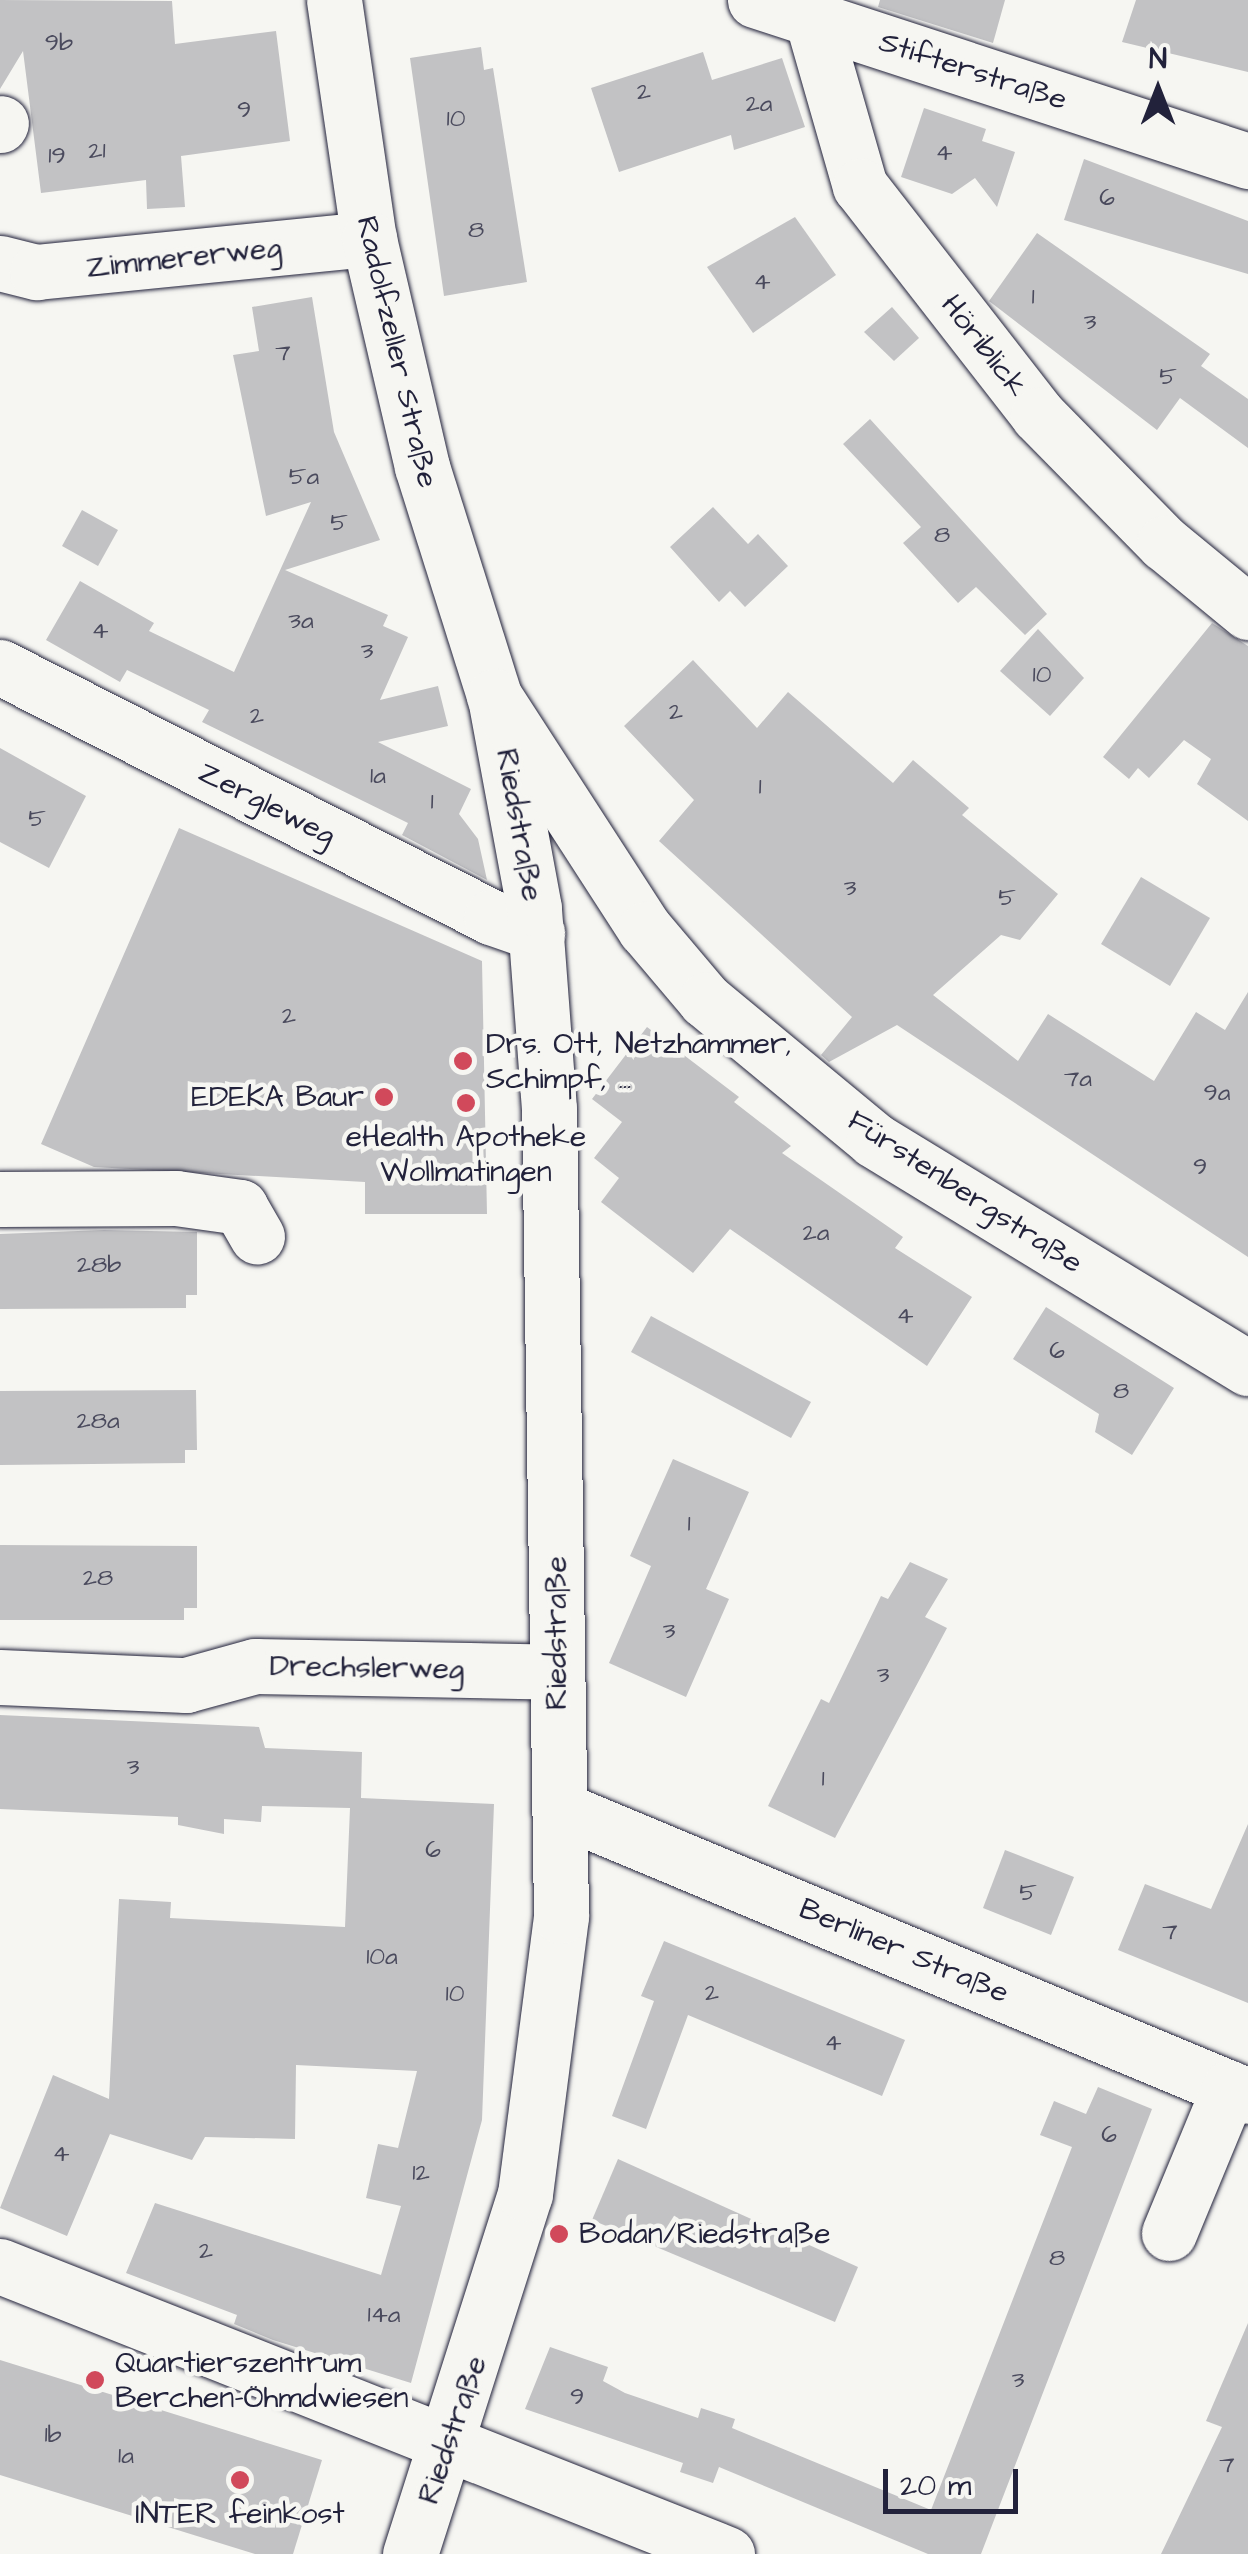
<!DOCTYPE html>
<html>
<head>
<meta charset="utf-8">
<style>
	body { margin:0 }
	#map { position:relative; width:1248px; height:2554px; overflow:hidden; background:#f6f6f2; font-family:"Architects Daughter",sans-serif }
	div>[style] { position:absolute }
	.building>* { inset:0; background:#c2c2c4 }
	.roads { filter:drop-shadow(0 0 2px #22223b) drop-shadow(0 0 2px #22223b) }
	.minor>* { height:55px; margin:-27.5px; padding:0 27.5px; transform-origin:27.5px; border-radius:27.5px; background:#f6f6f2 }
	.major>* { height:55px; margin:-27.5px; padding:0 27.5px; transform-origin:27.5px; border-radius:27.5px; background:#f6f6f2 }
	.dots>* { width:28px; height:28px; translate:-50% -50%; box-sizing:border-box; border:5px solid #f6f6f2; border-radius:50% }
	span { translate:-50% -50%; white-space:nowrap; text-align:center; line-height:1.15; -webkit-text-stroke:9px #f6f6f2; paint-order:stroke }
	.number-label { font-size:25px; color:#4a4a5d }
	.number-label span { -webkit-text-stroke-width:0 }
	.street-label { font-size:30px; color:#22223b }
	.poi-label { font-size:30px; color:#22223b }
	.left { translate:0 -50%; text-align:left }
	.right { translate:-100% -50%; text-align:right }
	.north { position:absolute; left:1108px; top:40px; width:100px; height:100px; -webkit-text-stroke:8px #f6f6f2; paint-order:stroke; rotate:0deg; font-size:28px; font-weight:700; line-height:40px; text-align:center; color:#22223b }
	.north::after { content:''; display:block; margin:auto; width:35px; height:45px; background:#22223b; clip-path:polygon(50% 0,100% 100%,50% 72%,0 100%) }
	.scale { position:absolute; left:883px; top:2469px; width:135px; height:45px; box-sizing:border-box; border:5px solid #22223b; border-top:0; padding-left:12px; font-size:30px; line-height:35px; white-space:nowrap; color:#22223b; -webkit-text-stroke:8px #f6f6f2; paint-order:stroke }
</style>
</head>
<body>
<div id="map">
	<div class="building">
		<div style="clip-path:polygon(0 0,172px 1px,175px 44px,276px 31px,290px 141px,181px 156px,185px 207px,147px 209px,146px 180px,41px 193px,23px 51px,0 89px)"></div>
		<div style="clip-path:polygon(880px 0,1005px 0,993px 43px,878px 7px)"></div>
		<div style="clip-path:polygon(1136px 0,1248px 0,1248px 72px,1122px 42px)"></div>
		<div style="clip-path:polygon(481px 47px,484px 70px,493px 68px,527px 282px,444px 296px,410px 58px)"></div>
		<div style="clip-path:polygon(703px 52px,712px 80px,782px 58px,805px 127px,734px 150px,731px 135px,619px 172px,591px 88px)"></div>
		<div style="clip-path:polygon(924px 108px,986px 129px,982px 141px,1015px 152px,997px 207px,975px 178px,952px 194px,901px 177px)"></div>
		<div style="clip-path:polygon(1084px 159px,1248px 221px,1248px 274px,1064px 220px)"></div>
		<div style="clip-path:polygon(795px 217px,836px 275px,753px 333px,707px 267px)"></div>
		<div style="clip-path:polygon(1037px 233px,1210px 354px,1201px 366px,1248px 399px,1248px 448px,1180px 398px,1157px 430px,989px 301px)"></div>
		<div style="clip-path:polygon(312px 297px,334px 432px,380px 540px,285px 570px,388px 615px,383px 626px,408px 637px,380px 700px,438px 686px,448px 726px,378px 742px,471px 789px,459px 814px,478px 839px,487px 880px,402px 835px,408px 823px,202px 722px,209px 710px,127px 670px,120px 682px,46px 640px,80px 581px,154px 623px,149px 631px,234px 672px,311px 502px,266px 516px,233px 355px,259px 351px,252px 307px)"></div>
		<div style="clip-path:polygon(892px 307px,919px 338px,894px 361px,864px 332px)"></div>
		<div style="clip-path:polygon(870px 419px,1047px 614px,1025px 635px,976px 587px,958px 603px,903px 543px,921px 527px,843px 444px)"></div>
		<div style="clip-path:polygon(713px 507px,748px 544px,758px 534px,788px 566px,745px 607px,730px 591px,719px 602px,670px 547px)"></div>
		<div style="clip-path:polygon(82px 510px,118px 530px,98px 566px,62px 546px)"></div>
		<div style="clip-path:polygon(1212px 623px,1248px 646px,1248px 821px,1197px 784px,1211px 759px,1184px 740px,1149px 778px,1138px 768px,1129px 779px,1103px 757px)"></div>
		<div style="clip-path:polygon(1038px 629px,1084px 678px,1050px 716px,1000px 671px)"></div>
		<div style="clip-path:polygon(693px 660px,757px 728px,788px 692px,893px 783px,913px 760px,969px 808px,962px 815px,1058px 894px,1020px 940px,1001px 935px,933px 995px,1018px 1061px,1048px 1014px,1154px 1081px,1196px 1012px,1225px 1030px,1248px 992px,1248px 1257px,897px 1025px,829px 1062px,821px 1055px,852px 1017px,659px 841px,694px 800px,624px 726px)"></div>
		<div style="clip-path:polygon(0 748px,86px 796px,49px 868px,0 842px)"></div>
		<div style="clip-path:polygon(179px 828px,482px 961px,487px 1214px,365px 1214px,365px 1182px,94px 1167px,41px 1144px)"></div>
		<div style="clip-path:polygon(1141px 877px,1210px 918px,1170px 986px,1101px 944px)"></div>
		<div style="clip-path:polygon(647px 1027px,739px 1097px,734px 1102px,791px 1146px,782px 1153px,903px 1237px,895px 1248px,972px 1297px,927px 1366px,730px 1229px,693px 1273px,601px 1202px,619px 1178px,594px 1158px,622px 1122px,592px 1099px)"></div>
		<div style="clip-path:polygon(104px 1230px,197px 1232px,197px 1295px,186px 1295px,186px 1308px,0 1309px,0 1234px)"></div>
		<div style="clip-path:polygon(1046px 1307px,1174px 1388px,1132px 1455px,1095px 1432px,1099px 1414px,1013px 1359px)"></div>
		<div style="clip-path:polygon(651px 1316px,811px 1402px,791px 1438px,631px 1352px)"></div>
		<div style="clip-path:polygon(196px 1390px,197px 1450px,185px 1450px,185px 1463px,0 1465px,0 1391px)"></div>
		<div style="clip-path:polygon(673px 1459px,749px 1492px,706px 1589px,729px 1599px,686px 1697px,609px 1663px,651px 1566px,630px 1556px)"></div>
		<div style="clip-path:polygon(0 1545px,197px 1546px,197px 1608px,184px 1608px,184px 1620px,0 1620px)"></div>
		<div style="clip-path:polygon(910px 1562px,948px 1579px,925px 1617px,947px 1628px,835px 1838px,768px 1806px,821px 1699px,829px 1703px,881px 1596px,888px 1599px)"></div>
		<div style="clip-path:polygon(0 1715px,259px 1727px,265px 1748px,362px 1752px,361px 1798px,494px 1804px,482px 2120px,411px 2383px,273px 2340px,234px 2324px,237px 2315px,126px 2273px,155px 2203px,381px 2275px,401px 2206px,366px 2198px,378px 2144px,398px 2148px,417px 2071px,296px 2065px,295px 2139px,205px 2137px,192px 2160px,110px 2134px,67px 2236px,0 2208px,53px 2075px,109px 2099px,119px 1899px,171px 1902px,170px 1918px,345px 1927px,350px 1808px,262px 1806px,261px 1822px,224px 1819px,224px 1834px,178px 1825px,178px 1817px,0 1809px)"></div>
		<div style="clip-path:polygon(1248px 1824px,1248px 2003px,1118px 1950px,1145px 1884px,1211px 1909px)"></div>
		<div style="clip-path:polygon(1005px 1850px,1074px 1877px,1051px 1935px,983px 1908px)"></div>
		<div style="clip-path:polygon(664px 1941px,905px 2040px,882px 2096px,688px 2015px,646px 2129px,612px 2116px,654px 2001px,641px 1996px)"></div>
		<div style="clip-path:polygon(1098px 2087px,1152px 2109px,981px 2554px,928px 2554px,719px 2467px,713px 2483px,680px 2472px,683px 2463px,525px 2409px,550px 2347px,608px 2367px,603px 2381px,625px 2393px,698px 2418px,701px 2408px,735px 2419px,732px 2428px,931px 2510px,1072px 2147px,1040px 2135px,1054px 2101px,1086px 2114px)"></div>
		<div style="clip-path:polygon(618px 2159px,858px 2267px,835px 2322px,592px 2220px)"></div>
		<div style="clip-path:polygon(1248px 2323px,1248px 2554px,1161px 2554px,1222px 2427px,1206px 2421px)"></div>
		<div style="clip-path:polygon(0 2360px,322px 2460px,293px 2554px,255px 2554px,0 2475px)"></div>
	</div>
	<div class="roads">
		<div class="minor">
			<div style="left:755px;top:0;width:519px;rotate:18.09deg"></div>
			<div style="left:812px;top:19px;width:174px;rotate:74deg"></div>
			<div style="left:860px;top:186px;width:290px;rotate:52.1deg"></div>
			<div style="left:1038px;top:415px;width:180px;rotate:45.5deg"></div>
			<div style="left:1164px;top:543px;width:109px;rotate:39.4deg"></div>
			<div style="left:0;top:125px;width:2px;rotate:-63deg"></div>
			<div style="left:0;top:263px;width:38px;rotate:14deg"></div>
			<div style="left:37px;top:272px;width:334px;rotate:-5.7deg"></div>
			<div style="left:0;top:667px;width:551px;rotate:26.98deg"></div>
			<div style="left:491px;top:917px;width:49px;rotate:19.2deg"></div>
			<div style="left:0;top:1199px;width:176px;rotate:-0.3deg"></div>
			<div style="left:176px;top:1198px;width:65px;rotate:8deg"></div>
			<div style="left:240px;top:1207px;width:34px;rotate:60deg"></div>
			<div style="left:0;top:1677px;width:186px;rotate:2.5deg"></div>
			<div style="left:186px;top:1685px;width:72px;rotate:-15.4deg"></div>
			<div style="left:255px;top:1666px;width:302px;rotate:1.1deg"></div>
			<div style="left:560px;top:1809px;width:745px;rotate:22.64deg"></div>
			<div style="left:1169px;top:2233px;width:157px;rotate:-67.5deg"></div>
			<div style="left:0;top:2266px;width:782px;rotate:21.61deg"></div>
			<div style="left:410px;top:2554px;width:378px;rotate:-72.3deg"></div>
			<div style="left:525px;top:2194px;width:280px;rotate:-82.6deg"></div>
			<div style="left:561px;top:1916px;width:807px;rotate:-90.85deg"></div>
			<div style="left:549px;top:1109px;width:202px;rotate:-94.3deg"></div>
			<div style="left:534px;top:908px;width:209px;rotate:-100.5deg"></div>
		</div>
		<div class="major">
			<div style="left:334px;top:0;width:242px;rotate:81.7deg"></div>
			<div style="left:369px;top:239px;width:234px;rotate:76.9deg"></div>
			<div style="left:422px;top:467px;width:240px;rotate:72.5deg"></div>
			<div style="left:494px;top:696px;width:278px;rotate:57.1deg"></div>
			<div style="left:645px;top:929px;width:93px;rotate:49.8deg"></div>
			<div style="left:705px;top:1000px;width:219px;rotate:39.6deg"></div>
			<div style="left:874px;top:1140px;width:438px;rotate:31.4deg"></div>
		</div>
	</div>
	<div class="dots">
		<div style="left:463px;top:1061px;background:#d1495b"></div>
		<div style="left:384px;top:1097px;background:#d1495b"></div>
		<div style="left:466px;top:1103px;background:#d1495b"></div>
		<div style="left:559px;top:2234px;background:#d1495b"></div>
		<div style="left:95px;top:2380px;background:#d1495b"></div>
		<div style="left:240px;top:2480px;background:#d1495b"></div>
	</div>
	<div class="number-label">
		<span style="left:59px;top:43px">9b</span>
		<span style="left:644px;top:92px">2</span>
		<span style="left:759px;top:104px">2a</span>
		<span style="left:244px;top:110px">9</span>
		<span style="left:456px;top:119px">10</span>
		<span style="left:97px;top:151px">21</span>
		<span style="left:944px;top:153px">4</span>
		<span style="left:57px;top:156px">19</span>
		<span style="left:1107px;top:198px">6</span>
		<span style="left:476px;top:230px">8</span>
		<span style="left:762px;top:282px">4</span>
		<span style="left:1033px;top:297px">1</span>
		<span style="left:1090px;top:322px">3</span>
		<span style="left:283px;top:353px">7</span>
		<span style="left:1168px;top:377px">5</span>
		<span style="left:304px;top:477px">5a</span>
		<span style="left:339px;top:523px">5</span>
		<span style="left:942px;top:535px">8</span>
		<span style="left:301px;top:621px">3a</span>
		<span style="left:100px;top:631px">4</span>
		<span style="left:367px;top:651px">3</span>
		<span style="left:1042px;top:675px">10</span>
		<span style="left:676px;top:712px">2</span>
		<span style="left:257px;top:716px">2</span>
		<span style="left:378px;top:776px">1a</span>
		<span style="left:760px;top:787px">1</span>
		<span style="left:432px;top:802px">1</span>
		<span style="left:37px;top:819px">5</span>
		<span style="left:850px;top:888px">3</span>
		<span style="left:1007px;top:898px">5</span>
		<span style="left:289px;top:1016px">2</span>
		<span style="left:1078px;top:1079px">7a</span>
		<span style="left:1217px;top:1093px">9a</span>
		<span style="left:1200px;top:1167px">9</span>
		<span style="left:816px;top:1233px">2a</span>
		<span style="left:99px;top:1265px">28b</span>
		<span style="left:905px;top:1316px">4</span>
		<span style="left:1057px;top:1351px">6</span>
		<span style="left:1121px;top:1391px">8</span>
		<span style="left:98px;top:1421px">28a</span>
		<span style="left:689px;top:1524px">1</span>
		<span style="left:98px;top:1578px">28</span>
		<span style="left:669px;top:1631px">3</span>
		<span style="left:883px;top:1675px">3</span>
		<span style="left:133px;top:1767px">3</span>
		<span style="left:823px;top:1779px">1</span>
		<span style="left:433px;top:1850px">6</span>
		<span style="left:1028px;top:1893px">5</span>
		<span style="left:1170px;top:1932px">7</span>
		<span style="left:382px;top:1957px">10a</span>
		<span style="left:712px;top:1993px">2</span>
		<span style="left:455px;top:1994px">10</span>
		<span style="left:833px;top:2043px">4</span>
		<span style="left:1109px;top:2135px">6</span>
		<span style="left:61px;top:2154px">4</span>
		<span style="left:421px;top:2173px">12</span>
		<span style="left:206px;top:2251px">2</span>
		<span style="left:1057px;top:2258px">8</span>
		<span style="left:384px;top:2315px">14a</span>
		<span style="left:1018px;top:2380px">3</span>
		<span style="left:577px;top:2397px">9</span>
		<span style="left:53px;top:2435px">1b</span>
		<span style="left:126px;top:2456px">1a</span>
		<span style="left:1227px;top:2465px">7</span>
	</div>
	<div class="street-label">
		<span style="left:973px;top:71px;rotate:18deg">Stifterstraße</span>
		<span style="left:184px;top:258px;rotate:-6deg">Zimmererweg</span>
		<span style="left:984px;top:346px;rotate:52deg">Höriblick</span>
		<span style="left:397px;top:352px;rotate:77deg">Radolfzeller Straße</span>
		<span style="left:267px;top:804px;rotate:27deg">Zergleweg</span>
		<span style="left:519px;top:825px;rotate:80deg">Riedstraße</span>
		<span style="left:965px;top:1192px;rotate:33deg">Fürstenbergstraße</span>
		<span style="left:557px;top:1633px;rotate:-90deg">Riedstraße</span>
		<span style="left:367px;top:1668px;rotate:1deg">Drechslerweg</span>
		<span style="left:904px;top:1951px;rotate:23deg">Berliner Straße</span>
		<span style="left:453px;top:2430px;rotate:-71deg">Riedstraße</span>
	</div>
	<div class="poi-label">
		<span class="left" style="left:486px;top:1061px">Drs. Ott, Netzhammer,<br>Schimpf, ...</span>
		<span class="right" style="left:364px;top:1097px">EDEKA Baur</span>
		<span style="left:466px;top:1154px">eHealth Apotheke<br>Wollmatingen</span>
		<span class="left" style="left:579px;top:2234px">Bodan/Riedstraße</span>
		<span class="left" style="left:115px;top:2380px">Quartierszentrum<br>Berchen-Öhmdwiesen</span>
		<span style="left:240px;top:2514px">INTER feinkost</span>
	</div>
	<div class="north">N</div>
	<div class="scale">20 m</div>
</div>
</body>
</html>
